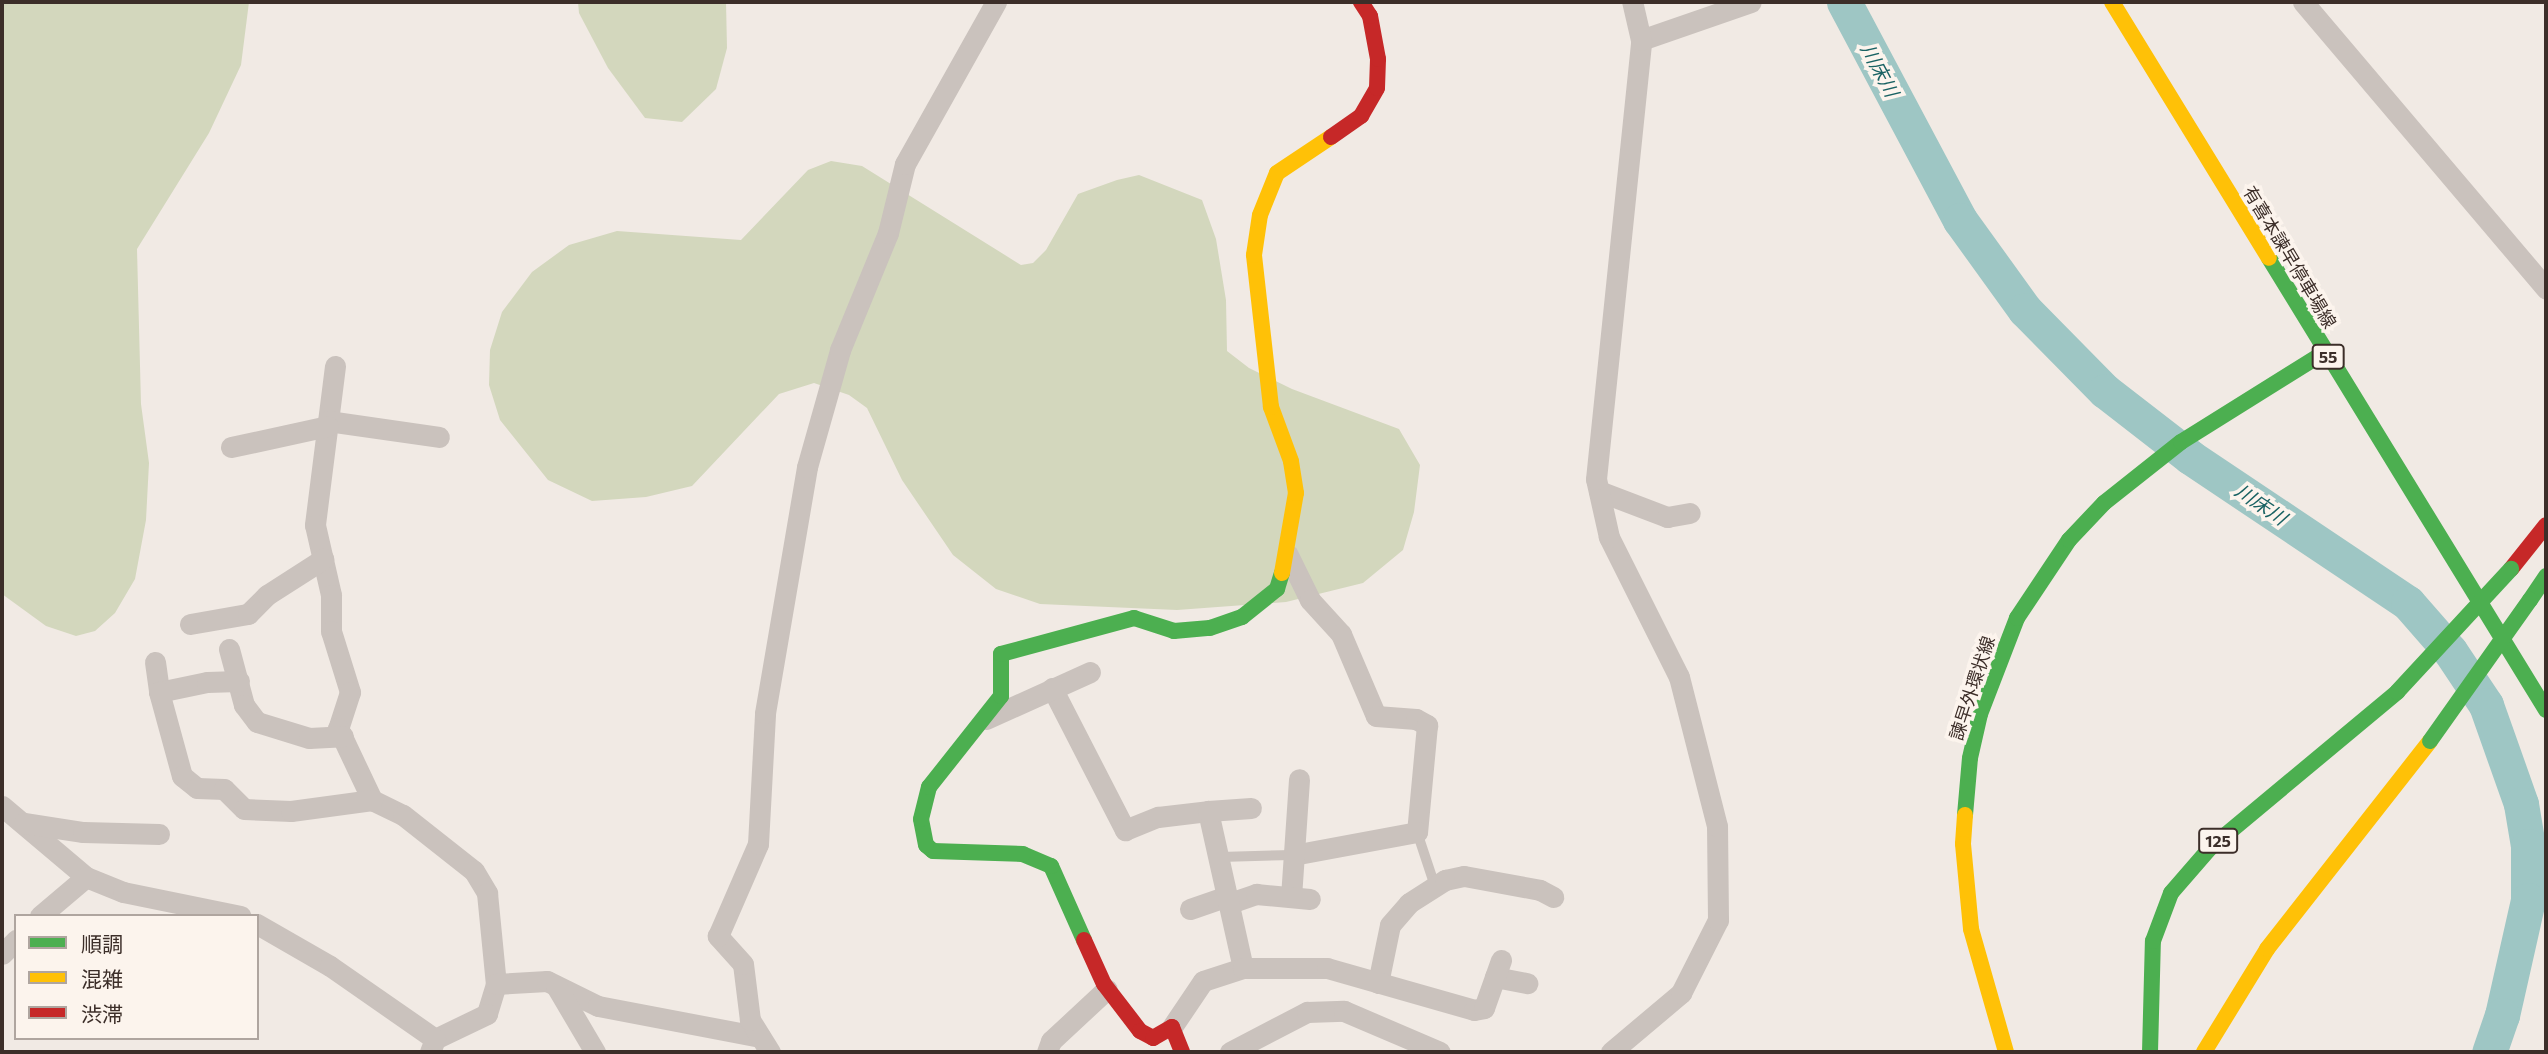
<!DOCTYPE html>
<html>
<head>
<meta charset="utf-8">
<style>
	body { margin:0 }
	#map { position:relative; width:2548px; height:1054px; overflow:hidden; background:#f1eae4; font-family:Commissioner,"Noto Sans JP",sans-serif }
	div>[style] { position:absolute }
	.green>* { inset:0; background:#d3d7bd }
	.river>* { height:35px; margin:-17.5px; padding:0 17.5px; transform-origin:17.5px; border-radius:17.5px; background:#9ec6c4 }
	.lane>* { height:10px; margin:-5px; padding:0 5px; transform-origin:5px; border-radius:5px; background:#cac2bd }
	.street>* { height:21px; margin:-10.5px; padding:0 10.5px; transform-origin:10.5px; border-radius:10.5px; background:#cac2bd }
	.fast>* { height:16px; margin:-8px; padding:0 8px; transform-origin:8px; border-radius:8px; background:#4caf50 }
	.slow>* { height:16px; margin:-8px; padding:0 8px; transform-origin:8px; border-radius:8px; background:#ffc107 }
	.jam>* { height:16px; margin:-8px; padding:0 8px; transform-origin:8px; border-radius:8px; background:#c62828 }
	.fast-bridge>* { height:16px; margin:-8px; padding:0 8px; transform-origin:8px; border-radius:8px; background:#4caf50 }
	span { translate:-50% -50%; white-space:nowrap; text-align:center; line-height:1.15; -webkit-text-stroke:7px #fcf4ed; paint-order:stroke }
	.shield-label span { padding:2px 5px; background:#fcf4ed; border:2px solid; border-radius:5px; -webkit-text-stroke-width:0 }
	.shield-label { font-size:16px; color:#3c2e29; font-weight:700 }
	.street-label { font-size:18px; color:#3c2e29 }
	.water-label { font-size:19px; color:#196263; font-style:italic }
	.frame { position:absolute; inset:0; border:4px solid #3c2e29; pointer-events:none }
	.legend { position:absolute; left:14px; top:914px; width:245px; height:126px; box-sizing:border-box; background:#fcf4ed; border:2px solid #afa59f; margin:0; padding:9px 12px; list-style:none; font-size:21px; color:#3c2e29 }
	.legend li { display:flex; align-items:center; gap:14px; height:35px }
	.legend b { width:35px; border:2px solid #afa59f }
</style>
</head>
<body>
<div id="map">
	<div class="green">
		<div style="clip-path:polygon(2px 2px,249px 2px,241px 65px,209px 133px,137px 249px,141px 404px,149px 463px,146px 520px,135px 579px,115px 613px,95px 631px,76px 636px,46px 626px,2px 594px)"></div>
		<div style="clip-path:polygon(578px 2px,726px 2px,727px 48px,716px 89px,682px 122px,645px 118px,608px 68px,579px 13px)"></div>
		<div style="clip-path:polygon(831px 161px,862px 166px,1021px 265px,1033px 263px,1046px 250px,1078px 194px,1117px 180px,1139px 175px,1202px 200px,1216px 239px,1226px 300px,1227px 351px,1249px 368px,1292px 389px,1399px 429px,1420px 465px,1414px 512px,1403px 550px,1363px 583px,1286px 602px,1177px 610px,1040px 604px,996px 589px,953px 555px,902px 480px,867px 408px,849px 395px,814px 383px,779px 394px,692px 486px,646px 497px,592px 501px,548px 480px,500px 420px,489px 385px,490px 350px,502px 312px,532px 272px,569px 245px,617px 231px,741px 240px,808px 170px)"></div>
	</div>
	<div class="river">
		<div style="left:1844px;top:2px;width:247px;rotate:62deg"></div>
		<div style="left:1960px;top:220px;width:111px;rotate:54.2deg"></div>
		<div style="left:2025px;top:310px;width:114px;rotate:45.4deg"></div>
		<div style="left:2105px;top:391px;width:108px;rotate:37.8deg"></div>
		<div style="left:2190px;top:457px;width:262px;rotate:33.8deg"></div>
		<div style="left:2408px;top:603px;width:64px;rotate:48.8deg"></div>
		<div style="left:2450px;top:651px;width:65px;rotate:56.3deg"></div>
		<div style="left:2486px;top:705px;width:105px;rotate:70.5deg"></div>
		<div style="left:2521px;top:804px;width:43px;rotate:80.5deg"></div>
		<div style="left:2528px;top:846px;width:54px;rotate:90deg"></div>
		<div style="left:2528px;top:900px;width:118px;rotate:102.7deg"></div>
		<div style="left:2502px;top:1015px;width:39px;rotate:109deg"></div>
	</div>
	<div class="lane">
		<div style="left:1417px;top:832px;width:57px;rotate:71.6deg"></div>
		<div style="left:1220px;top:857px;width:73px;rotate:-1.6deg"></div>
	</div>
	<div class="street">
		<div style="left:2303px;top:2px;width:376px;rotate:49.7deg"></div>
		<div style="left:1641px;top:40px;width:116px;rotate:-19.1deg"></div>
		<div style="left:335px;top:366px;width:160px;rotate:97.2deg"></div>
		<div style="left:315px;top:525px;width:72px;rotate:77.1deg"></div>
		<div style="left:331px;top:595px;width:36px;rotate:90deg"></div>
		<div style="left:331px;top:631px;width:64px;rotate:72.7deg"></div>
		<div style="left:350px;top:692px;width:38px;rotate:108deg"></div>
		<div style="left:338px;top:728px;width:80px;rotate:64.7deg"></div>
		<div style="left:372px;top:800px;width:34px;rotate:26deg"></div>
		<div style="left:403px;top:815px;width:90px;rotate:38.3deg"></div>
		<div style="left:474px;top:871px;width:26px;rotate:59deg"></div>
		<div style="left:487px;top:893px;width:91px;rotate:84.4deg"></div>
		<div style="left:496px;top:984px;width:31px;rotate:107deg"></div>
		<div style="left:487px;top:1014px;width:58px;rotate:154.3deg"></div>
		<div style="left:435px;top:1039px;width:14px;rotate:111deg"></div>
		<div style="left:328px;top:421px;width:112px;rotate:8.2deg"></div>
		<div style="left:231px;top:447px;width:99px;rotate:-12.2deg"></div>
		<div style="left:1599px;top:491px;width:73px;rotate:20.9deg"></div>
		<div style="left:1667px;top:517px;width:23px;rotate:-10deg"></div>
		<div style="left:1288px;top:555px;width:50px;rotate:63.9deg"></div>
		<div style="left:1310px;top:600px;width:46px;rotate:47.6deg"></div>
		<div style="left:1341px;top:634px;width:89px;rotate:66.9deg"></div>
		<div style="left:1376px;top:716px;width:40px;rotate:4.3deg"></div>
		<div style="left:1416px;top:719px;width:13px;rotate:29deg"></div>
		<div style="left:1427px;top:725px;width:107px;rotate:95.3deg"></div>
		<div style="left:1417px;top:832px;width:126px;rotate:169.5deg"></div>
		<div style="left:190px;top:624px;width:59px;rotate:-9.8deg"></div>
		<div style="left:248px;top:614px;width:27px;rotate:-45deg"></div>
		<div style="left:267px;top:595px;width:67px;rotate:-32.7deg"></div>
		<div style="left:229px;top:649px;width:58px;rotate:75deg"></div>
		<div style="left:244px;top:705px;width:21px;rotate:53deg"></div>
		<div style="left:257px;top:722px;width:54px;rotate:17.1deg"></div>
		<div style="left:309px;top:738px;width:34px;rotate:-3deg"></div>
		<div style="left:155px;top:662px;width:30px;rotate:82deg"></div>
		<div style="left:159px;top:692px;width:49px;rotate:-11.8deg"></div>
		<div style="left:207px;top:682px;width:32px;rotate:-2deg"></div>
		<div style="left:1052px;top:688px;width:160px;rotate:62.8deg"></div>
		<div style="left:1125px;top:830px;width:35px;rotate:-22deg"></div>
		<div style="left:1158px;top:817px;width:50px;rotate:-6.8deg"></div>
		<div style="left:159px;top:692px;width:87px;rotate:74.7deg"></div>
		<div style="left:182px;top:776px;width:19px;rotate:39deg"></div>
		<div style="left:197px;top:788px;width:27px;rotate:2deg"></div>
		<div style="left:224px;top:789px;width:28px;rotate:45deg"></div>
		<div style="left:244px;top:809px;width:47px;rotate:2.4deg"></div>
		<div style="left:291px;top:811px;width:82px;rotate:-7.7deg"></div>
		<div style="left:986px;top:719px;width:114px;rotate:-24.3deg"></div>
		<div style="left:2px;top:806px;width:110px;rotate:40.2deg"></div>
		<div style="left:86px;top:877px;width:40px;rotate:22deg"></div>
		<div style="left:123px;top:892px;width:120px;rotate:11.5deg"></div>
		<div style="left:24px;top:823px;width:60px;rotate:8.7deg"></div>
		<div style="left:83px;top:832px;width:76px;rotate:1.5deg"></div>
		<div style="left:1291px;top:897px;width:118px;rotate:-86.1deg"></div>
		<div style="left:1230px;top:903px;width:28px;rotate:-19deg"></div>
		<div style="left:1256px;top:894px;width:54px;rotate:5.3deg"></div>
		<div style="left:1190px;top:909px;width:39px;rotate:-19deg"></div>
		<div style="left:40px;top:916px;width:60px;rotate:-40.3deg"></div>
		<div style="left:257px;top:924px;width:84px;rotate:29.9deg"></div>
		<div style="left:330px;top:966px;width:128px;rotate:34.8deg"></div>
		<div style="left:2px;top:954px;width:20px;rotate:-45deg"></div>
		<div style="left:1243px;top:968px;width:161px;rotate:-102.6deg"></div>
		<div style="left:1208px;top:811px;width:43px;rotate:-4deg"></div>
		<div style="left:1495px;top:977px;width:33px;rotate:11deg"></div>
		<div style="left:1378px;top:983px;width:59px;rotate:-78.3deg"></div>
		<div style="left:1390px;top:925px;width:29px;rotate:-49deg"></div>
		<div style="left:1409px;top:903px;width:43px;rotate:-32.6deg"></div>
		<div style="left:1445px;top:880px;width:19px;rotate:-12deg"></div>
		<div style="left:1464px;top:876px;width:77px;rotate:10.4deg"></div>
		<div style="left:1540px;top:890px;width:15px;rotate:28deg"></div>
		<div style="left:496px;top:984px;width:51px;rotate:-3.4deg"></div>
		<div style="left:547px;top:981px;width:57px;rotate:26.1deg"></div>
		<div style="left:598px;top:1006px;width:165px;rotate:10.8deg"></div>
		<div style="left:556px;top:986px;width:77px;rotate:59.4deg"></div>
		<div style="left:1172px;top:1027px;width:55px;rotate:-56deg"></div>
		<div style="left:1203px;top:981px;width:42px;rotate:-18deg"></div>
		<div style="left:1243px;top:968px;width:84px"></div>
		<div style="left:1327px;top:968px;width:153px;rotate:15.9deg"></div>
		<div style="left:1474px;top:1010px;width:10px;rotate:-11deg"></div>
		<div style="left:1484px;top:1008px;width:51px;rotate:-70.5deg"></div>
		<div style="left:770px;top:1052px;width:38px;rotate:-122deg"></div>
		<div style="left:750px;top:1020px;width:56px;rotate:-97.1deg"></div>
		<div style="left:743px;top:964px;width:38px;rotate:-132deg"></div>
		<div style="left:718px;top:936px;width:100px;rotate:-66.5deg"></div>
		<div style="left:758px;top:844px;width:131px;rotate:-86.9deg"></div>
		<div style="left:765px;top:713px;width:250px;rotate:-80.3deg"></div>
		<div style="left:807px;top:467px;width:122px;rotate:-74.2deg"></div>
		<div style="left:840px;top:350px;width:126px;rotate:-67.7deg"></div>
		<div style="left:888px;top:233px;width:71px;rotate:-76.2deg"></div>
		<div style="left:905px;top:164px;width:186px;rotate:-60.7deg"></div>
		<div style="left:1047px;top:1052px;width:12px;rotate:-70deg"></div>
		<div style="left:1051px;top:1041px;width:76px;rotate:-42.9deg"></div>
		<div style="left:1230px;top:1052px;width:87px;rotate:-27.5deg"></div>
		<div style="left:1307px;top:1012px;width:37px;rotate:-2deg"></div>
		<div style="left:1344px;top:1011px;width:104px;rotate:23.1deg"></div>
		<div style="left:1611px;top:1052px;width:92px;rotate:-40.1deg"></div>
		<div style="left:1681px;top:993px;width:82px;rotate:-63.1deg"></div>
		<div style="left:1718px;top:920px;width:94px;rotate:-90.6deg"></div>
		<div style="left:1717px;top:826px;width:154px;rotate:-104.3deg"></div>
		<div style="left:1679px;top:677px;width:157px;rotate:-116.6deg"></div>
		<div style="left:1609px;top:537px;width:59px;rotate:-102.6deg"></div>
		<div style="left:1596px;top:479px;width:441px;rotate:-84.1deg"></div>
		<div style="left:1641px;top:40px;width:39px;rotate:-103deg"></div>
	</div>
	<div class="fast">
		<div style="left:2269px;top:258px;width:530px;rotate:58.5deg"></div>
		<div style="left:2530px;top:600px;width:29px;rotate:-56deg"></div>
		<div style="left:1965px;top:815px;width:57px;rotate:-85deg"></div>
		<div style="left:1970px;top:758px;width:45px;rotate:-77.2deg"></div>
		<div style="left:1980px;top:714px;width:103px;rotate:-68.9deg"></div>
		<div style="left:2017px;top:618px;width:94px;rotate:-56.3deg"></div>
		<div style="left:2069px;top:540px;width:51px;rotate:-46.6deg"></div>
		<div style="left:2104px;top:503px;width:98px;rotate:-38.4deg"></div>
		<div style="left:2181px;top:442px;width:170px;rotate:-32deg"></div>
		<div style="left:1084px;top:940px;width:81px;rotate:-114deg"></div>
		<div style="left:1051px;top:866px;width:30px;rotate:-157deg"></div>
		<div style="left:1023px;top:854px;width:90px;rotate:-178.1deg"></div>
		<div style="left:933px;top:851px;width:9px;rotate:-139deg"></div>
		<div style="left:926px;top:845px;width:26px;rotate:-101deg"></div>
		<div style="left:921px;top:819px;width:33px;rotate:-76deg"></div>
		<div style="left:929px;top:787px;width:116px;rotate:-51.6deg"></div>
		<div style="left:1001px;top:696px;width:42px;rotate:-90deg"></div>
		<div style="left:1001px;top:654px;width:138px;rotate:-15.1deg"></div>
		<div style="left:1134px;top:618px;width:42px;rotate:18deg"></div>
		<div style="left:1174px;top:631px;width:36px;rotate:-5deg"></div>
		<div style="left:1210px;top:628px;width:34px;rotate:-19deg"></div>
		<div style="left:1242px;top:617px;width:45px;rotate:-38.7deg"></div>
		<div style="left:1277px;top:589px;width:17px;rotate:-73deg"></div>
		<div style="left:2150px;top:1052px;width:111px;rotate:-88.5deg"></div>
		<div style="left:2153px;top:941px;width:51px;rotate:-69.4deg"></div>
		<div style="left:2171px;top:893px;width:60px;rotate:-49.1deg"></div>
		<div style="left:2210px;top:848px;width:244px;rotate:-39.8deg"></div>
	</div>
	<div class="slow">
		<div style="left:2112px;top:2px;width:300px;rotate:58.5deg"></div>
		<div style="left:1282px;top:573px;width:81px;rotate:-80.1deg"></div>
		<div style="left:1296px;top:493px;width:32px;rotate:-99deg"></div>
		<div style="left:1291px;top:461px;width:58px;rotate:-110.3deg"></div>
		<div style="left:1271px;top:407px;width:153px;rotate:-96.4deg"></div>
		<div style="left:1254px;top:255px;width:40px;rotate:-81.5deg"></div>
		<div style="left:1260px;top:215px;width:45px;rotate:-68deg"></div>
		<div style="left:1277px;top:173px;width:65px;rotate:-33.7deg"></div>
		<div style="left:1965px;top:815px;width:29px;rotate:94deg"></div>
		<div style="left:1963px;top:844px;width:85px;rotate:84.6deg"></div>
		<div style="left:1971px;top:929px;width:128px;rotate:74.1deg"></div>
		<div style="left:2204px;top:1052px;width:121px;rotate:-58.5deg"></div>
		<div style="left:2267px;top:949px;width:264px;rotate:-51.9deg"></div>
	</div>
	<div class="jam">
		<div style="left:1331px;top:137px;width:37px;rotate:-35deg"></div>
		<div style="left:1361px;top:116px;width:32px;rotate:-60deg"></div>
		<div style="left:1377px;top:88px;width:29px;rotate:-88deg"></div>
		<div style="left:1378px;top:59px;width:44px;rotate:-100.5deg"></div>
		<div style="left:1370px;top:16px;width:17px;rotate:-123deg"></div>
		<div style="left:2511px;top:569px;width:56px;rotate:-51.5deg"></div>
		<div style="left:1084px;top:940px;width:48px;rotate:65.6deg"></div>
		<div style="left:1104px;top:984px;width:59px;rotate:52.5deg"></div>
		<div style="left:1140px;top:1031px;width:15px;rotate:28deg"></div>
		<div style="left:1153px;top:1038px;width:22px;rotate:-30deg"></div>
		<div style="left:1172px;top:1027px;width:27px;rotate:68deg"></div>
	</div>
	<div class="fast-bridge">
		<div style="left:2397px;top:692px;width:168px;rotate:-47.2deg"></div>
		<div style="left:2430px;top:741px;width:173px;rotate:-54.7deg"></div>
	</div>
	<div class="shield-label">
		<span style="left:2328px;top:357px">55</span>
		<span style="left:2218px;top:841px">125</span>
	</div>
	<div class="street-label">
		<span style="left:2290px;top:257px;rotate:59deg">有喜本諫早停車場線</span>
		<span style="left:1972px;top:688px;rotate:-72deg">諫早外環状線</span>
	</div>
	<div class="water-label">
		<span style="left:1880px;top:70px;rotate:62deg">川床川</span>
		<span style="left:2261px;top:504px;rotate:34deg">川床川</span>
	</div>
	<div class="frame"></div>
	<ul class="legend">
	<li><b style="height:9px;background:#4caf50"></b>順調</li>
	<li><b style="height:9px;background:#ffc107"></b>混雑</li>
	<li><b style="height:9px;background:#c62828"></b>渋滞</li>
	</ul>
</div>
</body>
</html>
